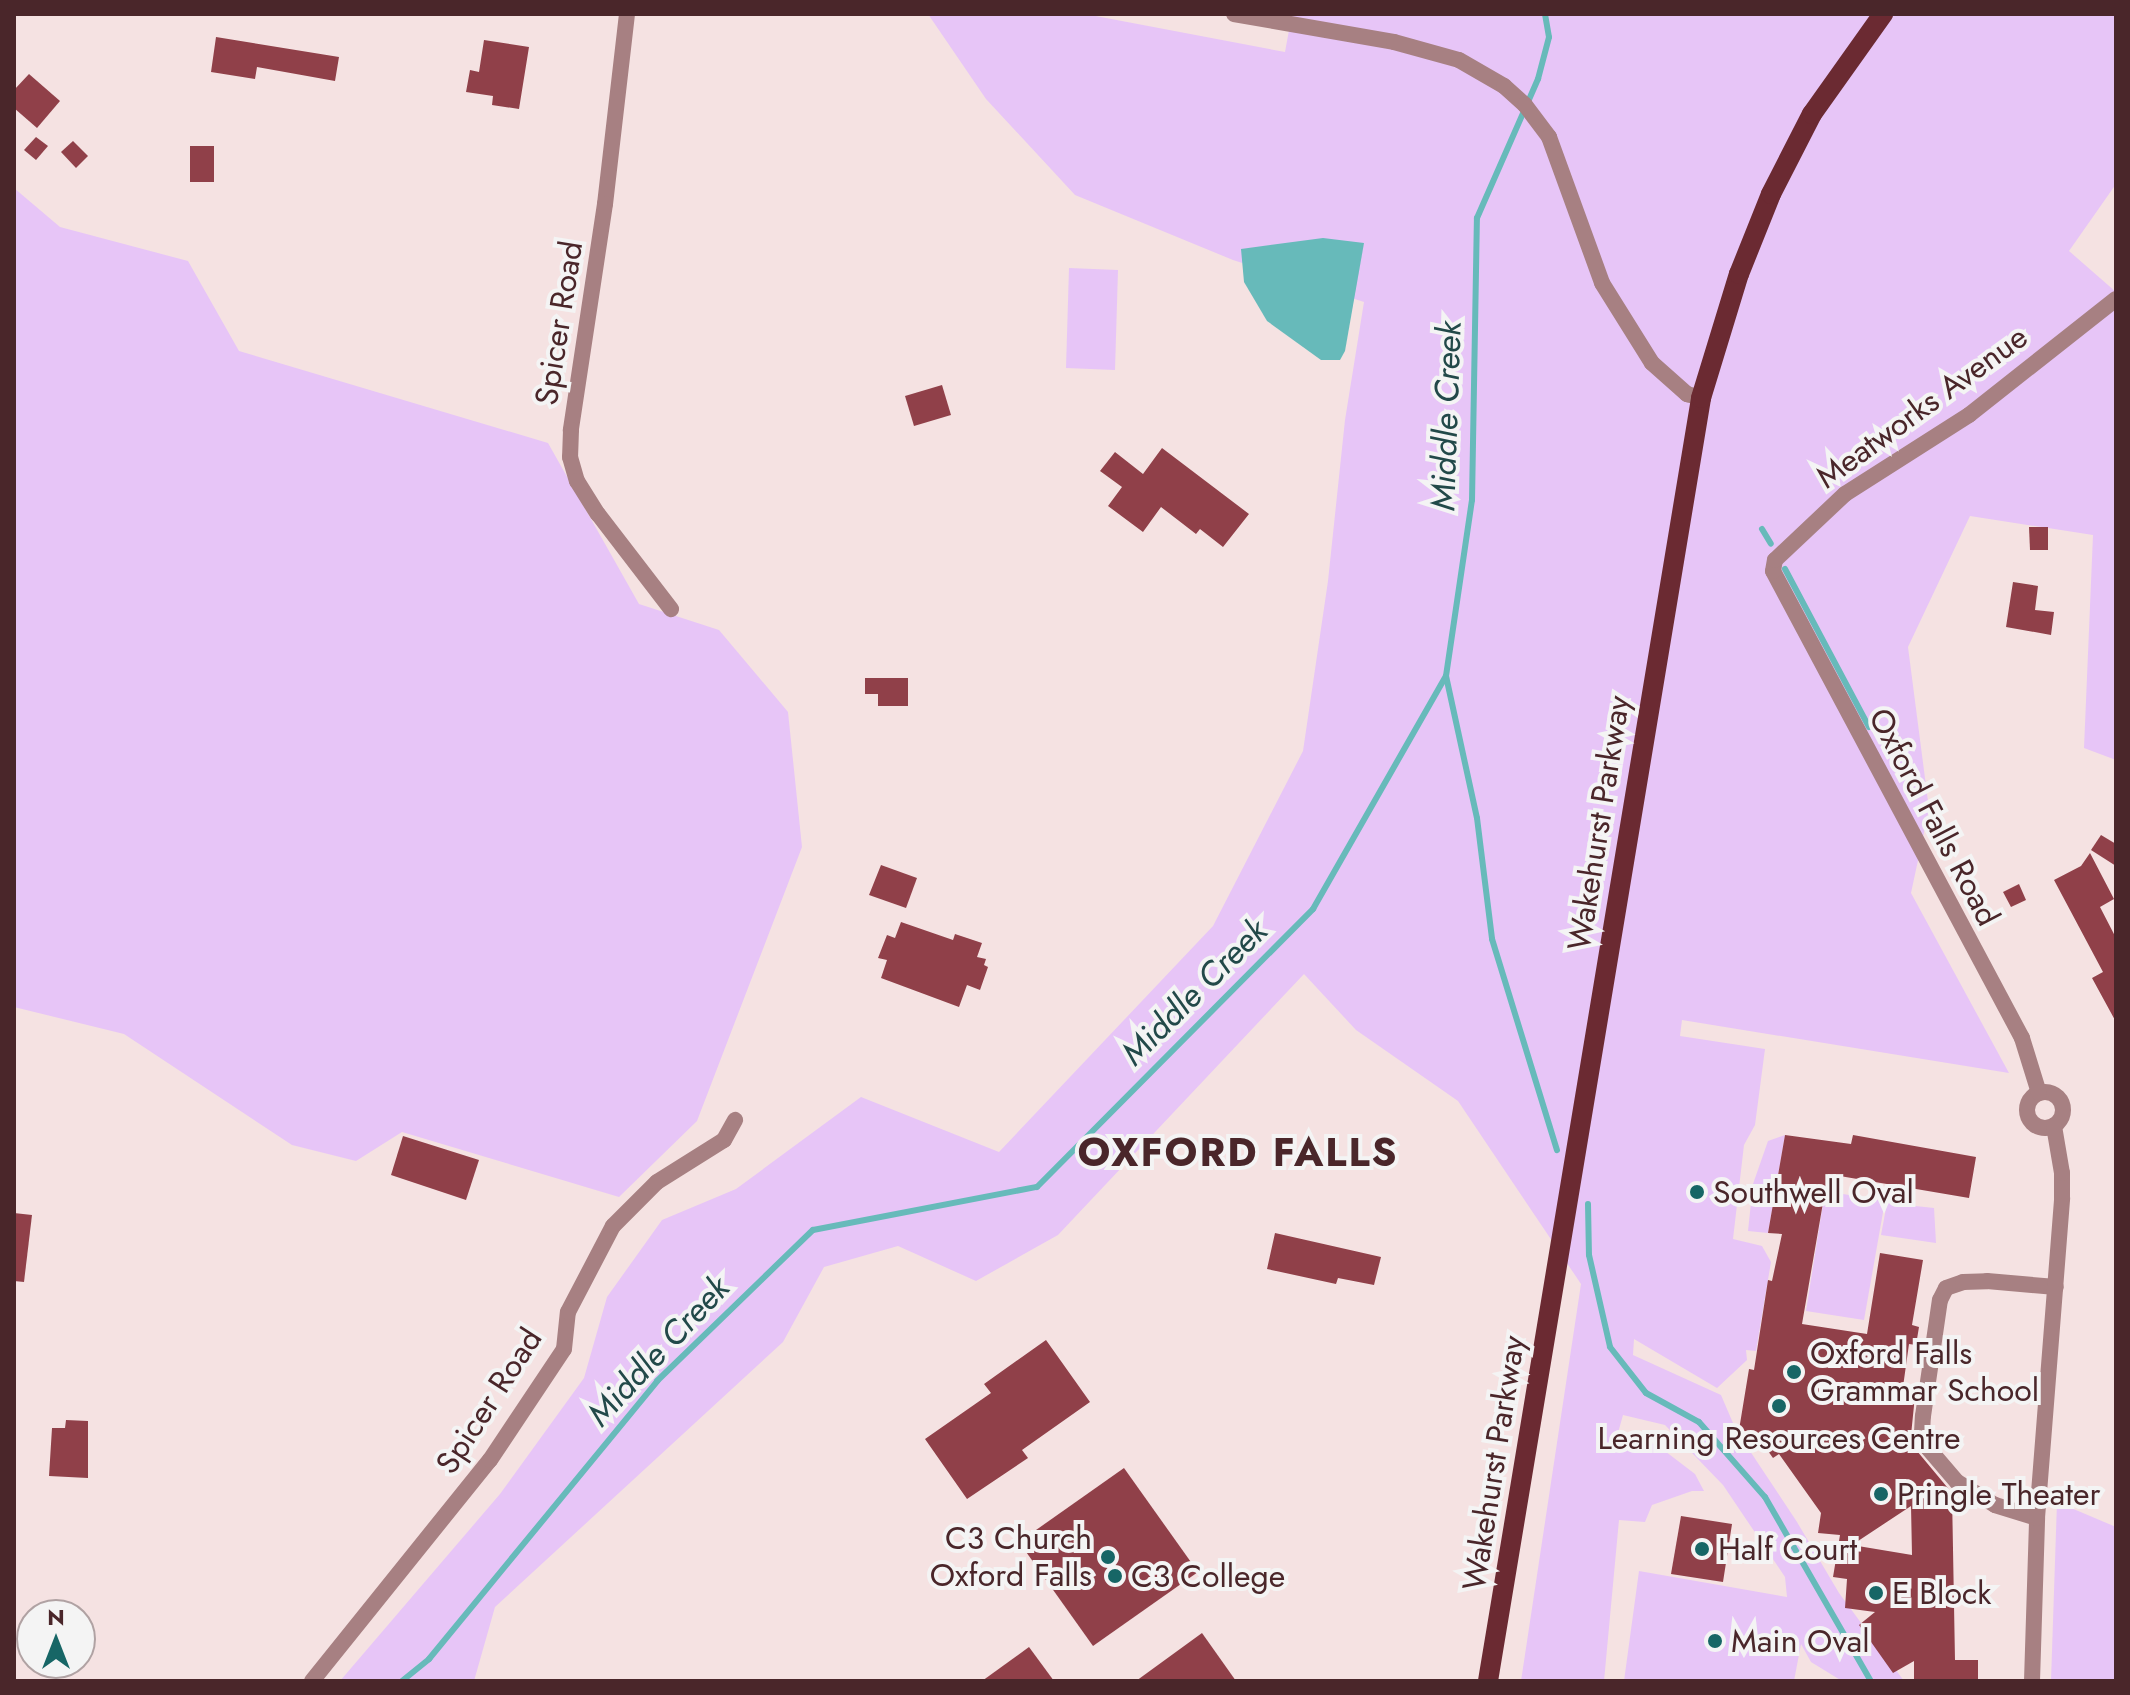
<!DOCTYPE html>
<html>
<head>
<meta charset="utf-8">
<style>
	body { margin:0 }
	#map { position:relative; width:2130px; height:1695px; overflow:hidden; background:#f5e2e2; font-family:Jost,sans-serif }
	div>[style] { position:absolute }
	.green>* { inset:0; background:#e7c5f7 }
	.water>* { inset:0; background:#67baba }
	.stream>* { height:6px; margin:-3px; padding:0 3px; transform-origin:3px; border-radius:3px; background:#67baba }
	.building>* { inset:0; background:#904049 }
	.street>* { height:16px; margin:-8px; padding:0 8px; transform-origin:8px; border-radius:8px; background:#a78082 }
	.street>.ring { margin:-8px; padding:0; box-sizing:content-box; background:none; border:16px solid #a78082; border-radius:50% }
	.primary>* { height:20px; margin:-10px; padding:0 10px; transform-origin:10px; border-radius:10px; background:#6b2a32 }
	.dots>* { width:22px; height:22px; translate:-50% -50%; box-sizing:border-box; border:4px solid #f4f4f4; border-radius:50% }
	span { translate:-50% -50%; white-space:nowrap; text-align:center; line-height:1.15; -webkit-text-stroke:8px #f4f4f4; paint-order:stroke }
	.street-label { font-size:32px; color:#4a262a }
	.poi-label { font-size:32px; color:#4a262a }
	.left { translate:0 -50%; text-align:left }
	.right { translate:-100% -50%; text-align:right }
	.water-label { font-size:34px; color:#224949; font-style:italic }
	.district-label { font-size:40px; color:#4a262a; font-weight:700; letter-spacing:2px }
	.frame { position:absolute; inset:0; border:16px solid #4a262a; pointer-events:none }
	.north { position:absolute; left:16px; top:1599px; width:80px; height:80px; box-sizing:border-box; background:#f4f4f4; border:2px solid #b0a2a3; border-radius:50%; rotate:0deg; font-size:22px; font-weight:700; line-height:32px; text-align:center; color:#4a262a }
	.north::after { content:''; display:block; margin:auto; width:28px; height:36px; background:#176666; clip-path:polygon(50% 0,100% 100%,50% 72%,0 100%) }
</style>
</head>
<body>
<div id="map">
	<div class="green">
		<div style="clip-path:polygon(928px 14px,1085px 14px,1285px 52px,1292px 14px,2116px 14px,2116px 184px,2069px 251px,2116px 292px,2116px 760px,2084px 748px,2093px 535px,1970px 516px,1908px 647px,1929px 809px,1911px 893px,2009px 1073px,1682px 1020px,1680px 1036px,1765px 1049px,1755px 1125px,1744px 1145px,1733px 1239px,1762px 1246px,1771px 1262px,1756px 1351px,1746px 1350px,1747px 1360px,1717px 1388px,1634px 1339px,1633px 1355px,1721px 1395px,1736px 1430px,1797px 1522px,1839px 1593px,1904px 1681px,1842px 1681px,1811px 1662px,1801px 1644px,1794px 1681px,1624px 1681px,1639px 1571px,1787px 1597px,1785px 1577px,1723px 1485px,1665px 1425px,1623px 1415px,1614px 1447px,1625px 1440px,1637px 1439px,1657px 1445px,1695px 1474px,1704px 1491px,1692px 1491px,1652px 1505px,1645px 1522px,1619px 1520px,1604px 1681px,1521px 1681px,1581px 1284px,1458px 1101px,1356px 1030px,1304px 974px,1058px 1235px,976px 1281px,898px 1246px,824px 1267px,783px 1342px,495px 1607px,474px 1681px,340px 1681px,500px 1494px,584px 1378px,607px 1297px,662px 1220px,736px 1189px,861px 1097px,999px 1152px,1213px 926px,1303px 751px,1328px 581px,1345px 420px,1364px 302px,1233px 260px,1075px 195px,986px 99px)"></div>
		<div style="clip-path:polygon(14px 188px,60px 227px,188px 261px,239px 351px,548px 443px,639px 604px,719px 630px,788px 712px,802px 847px,697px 1121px,619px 1197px,402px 1132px,356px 1161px,292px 1145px,124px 1034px,14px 1007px)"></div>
		<div style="clip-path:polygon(1069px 268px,1118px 270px,1115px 370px,1066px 368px)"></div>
		<div style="clip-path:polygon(1785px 1135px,1768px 1233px,1748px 1231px,1753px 1184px,1768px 1141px)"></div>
		<div style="clip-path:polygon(1825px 1191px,1885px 1201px,1864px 1320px,1806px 1311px)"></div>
		<div style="clip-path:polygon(1887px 1203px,1934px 1208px,1936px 1243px,1881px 1235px)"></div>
		<div style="clip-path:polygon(2057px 1502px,2116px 1527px,2116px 1681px,2051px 1681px)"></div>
	</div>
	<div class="water">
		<div style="clip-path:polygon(1323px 238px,1364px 243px,1345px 351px,1340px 360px,1321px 360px,1267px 321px,1244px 282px,1241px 249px)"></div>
	</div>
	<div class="stream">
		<div style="left:1762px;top:529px;width:17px;rotate:59deg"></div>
		<div style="left:1785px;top:569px;width:179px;rotate:62deg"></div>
		<div style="left:1446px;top:676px;width:145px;rotate:77.7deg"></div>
		<div style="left:1477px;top:818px;width:122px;rotate:82.9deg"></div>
		<div style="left:1492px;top:939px;width:221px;rotate:72.9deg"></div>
		<div style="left:1588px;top:1204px;width:51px;rotate:88.9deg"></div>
		<div style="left:1589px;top:1255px;width:94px;rotate:77.1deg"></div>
		<div style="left:1610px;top:1347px;width:58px;rotate:52deg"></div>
		<div style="left:1646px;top:1393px;width:60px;rotate:28.7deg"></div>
		<div style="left:1699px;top:1422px;width:100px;rotate:48.7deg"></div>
		<div style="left:1765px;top:1497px;width:212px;rotate:60.1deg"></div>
		<div style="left:402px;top:1681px;width:35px;rotate:-39deg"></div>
		<div style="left:429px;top:1659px;width:360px;rotate:-50.6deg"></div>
		<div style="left:657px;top:1381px;width:217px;rotate:-44.1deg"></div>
		<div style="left:813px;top:1230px;width:228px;rotate:-10.9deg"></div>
		<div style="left:1037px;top:1187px;width:392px;rotate:-45.2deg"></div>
		<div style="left:1313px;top:909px;width:268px;rotate:-60.3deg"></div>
		<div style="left:1446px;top:676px;width:178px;rotate:-81.6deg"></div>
		<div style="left:1472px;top:500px;width:282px;rotate:-89deg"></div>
		<div style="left:1477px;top:218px;width:152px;rotate:-66.3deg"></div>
		<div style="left:1538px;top:79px;width:43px;rotate:-75.3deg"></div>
		<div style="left:1549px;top:37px;width:23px;rotate:-100deg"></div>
	</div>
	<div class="building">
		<div style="clip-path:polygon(216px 37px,339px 57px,335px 81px,257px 67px,255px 79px,211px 72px)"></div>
		<div style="clip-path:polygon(484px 40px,529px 47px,519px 109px,492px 105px,493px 96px,466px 92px,470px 70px,479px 72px)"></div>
		<div style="clip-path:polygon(29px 74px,60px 101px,37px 128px,14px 108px,14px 90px)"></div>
		<div style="clip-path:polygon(36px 137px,48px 146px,36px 160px,24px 150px)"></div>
		<div style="clip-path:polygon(73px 141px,88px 156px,76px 168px,61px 152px)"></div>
		<div style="clip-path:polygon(190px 146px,214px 146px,214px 182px,190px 182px)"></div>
		<div style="clip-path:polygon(942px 385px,951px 415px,914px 426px,905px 396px)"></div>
		<div style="clip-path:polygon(1162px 448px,1249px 514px,1223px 547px,1200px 529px,1196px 534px,1161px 507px,1143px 532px,1108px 506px,1122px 487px,1100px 471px,1115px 452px,1143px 474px)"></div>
		<div style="clip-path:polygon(2029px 527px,2048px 527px,2048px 550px,2030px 550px)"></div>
		<div style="clip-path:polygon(2013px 582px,2038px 586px,2035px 610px,2054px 612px,2051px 635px,2006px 627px)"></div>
		<div style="clip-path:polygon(865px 678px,908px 678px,908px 706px,878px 706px,878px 694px,865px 694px)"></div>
		<div style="clip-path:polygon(2101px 835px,2116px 844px,2116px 866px,2091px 850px)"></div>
		<div style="clip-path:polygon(2090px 853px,2114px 899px,2100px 907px,2116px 938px,2116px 1022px,2092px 978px,2103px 972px,2054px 880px,2081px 866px)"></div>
		<div style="clip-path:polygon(881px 865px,917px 878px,906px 908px,869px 895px)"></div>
		<div style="clip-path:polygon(2019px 884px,2026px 900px,2011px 907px,2003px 892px)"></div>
		<div style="clip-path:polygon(901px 922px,953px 940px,955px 934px,982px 943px,977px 957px,986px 959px,984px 965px,988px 967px,980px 990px,967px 985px,959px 1007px,881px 978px,887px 960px,878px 958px,887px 935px,895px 938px)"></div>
		<div style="clip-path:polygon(evenodd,1785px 1135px,1851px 1144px,1853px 1135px,1976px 1157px,1969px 1198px,1828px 1174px,1802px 1324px,1867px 1334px,1880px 1253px,1923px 1260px,1912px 1325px,1919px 1327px,1916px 1345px,1909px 1344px,1902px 1394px,1915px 1396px,1911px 1435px,1917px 1451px,1952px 1493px,1955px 1660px,1978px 1660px,1978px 1681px,1914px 1681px,1914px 1661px,1893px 1673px,1859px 1625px,1875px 1612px,1845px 1608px,1847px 1579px,1833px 1577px,1840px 1535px,1818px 1533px,1821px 1513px,1779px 1454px,1773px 1458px,1755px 1433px,1739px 1430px,1749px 1369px,1754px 1370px,1768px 1280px,1772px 1281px,1782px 1234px,1768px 1233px,1785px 1135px,1911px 1506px,1912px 1555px,1852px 1545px,1911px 1506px)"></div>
		<div style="clip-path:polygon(403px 1136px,479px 1160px,466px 1200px,391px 1175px)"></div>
		<div style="clip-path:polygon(14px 1213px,32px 1215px,24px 1282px,14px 1281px)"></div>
		<div style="clip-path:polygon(1275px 1233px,1381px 1257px,1374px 1285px,1338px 1278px,1336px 1284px,1267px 1269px)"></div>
		<div style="clip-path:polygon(1046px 1340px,1090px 1402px,1022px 1450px,1028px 1458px,967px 1499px,925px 1439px,991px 1393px,984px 1384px)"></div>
		<div style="clip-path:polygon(66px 1420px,88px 1421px,88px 1478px,49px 1476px,52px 1428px,65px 1428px)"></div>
		<div style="clip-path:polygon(1124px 1468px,1198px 1572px,1093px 1646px,1019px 1542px)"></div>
		<div style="clip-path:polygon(1681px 1516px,1732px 1524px,1723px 1582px,1671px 1574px)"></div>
		<div style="clip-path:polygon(1202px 1633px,1236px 1681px,1136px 1681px)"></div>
		<div style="clip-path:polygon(1029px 1647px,1054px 1681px,982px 1681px)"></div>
	</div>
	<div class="street">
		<div style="left:627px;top:14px;width:191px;rotate:96.6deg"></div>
		<div style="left:605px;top:204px;width:229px;rotate:98.6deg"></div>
		<div style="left:571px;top:430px;width:27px;rotate:92deg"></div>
		<div style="left:570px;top:457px;width:25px;rotate:74deg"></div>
		<div style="left:577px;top:481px;width:39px;rotate:58deg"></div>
		<div style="left:598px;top:514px;width:120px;rotate:52.5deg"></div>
		<div style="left:1234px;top:14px;width:162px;rotate:9.9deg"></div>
		<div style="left:1394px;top:42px;width:67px;rotate:15.5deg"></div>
		<div style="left:1459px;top:60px;width:52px;rotate:30deg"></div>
		<div style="left:1504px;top:86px;width:28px;rotate:42deg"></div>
		<div style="left:1525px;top:105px;width:40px;rotate:53deg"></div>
		<div style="left:1549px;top:137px;width:155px;rotate:70deg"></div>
		<div style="left:1602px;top:283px;width:94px;rotate:58deg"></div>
		<div style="left:1652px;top:363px;width:47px;rotate:41.5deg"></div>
		<div style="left:1687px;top:394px;width:15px;rotate:16deg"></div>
		<div class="ring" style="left:2027px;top:1092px;width:20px;height:20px"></div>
		<div style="left:2039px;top:1093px;width:58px;rotate:-107.2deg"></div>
		<div style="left:2022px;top:1038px;width:529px;rotate:-118.07deg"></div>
		<div style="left:1773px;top:571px;width:11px;rotate:-80deg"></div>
		<div style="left:1775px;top:560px;width:96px;rotate:-43.3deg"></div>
		<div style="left:1845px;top:494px;width:147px;rotate:-32.5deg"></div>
		<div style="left:1969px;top:415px;width:187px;rotate:-38.3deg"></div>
		<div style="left:2037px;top:1518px;width:44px;rotate:-162.8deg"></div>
		<div style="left:1995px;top:1505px;width:44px;rotate:-148.8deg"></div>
		<div style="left:1957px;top:1482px;width:46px;rotate:-130.6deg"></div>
		<div style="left:1927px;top:1447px;width:15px;rotate:-110deg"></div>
		<div style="left:1922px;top:1433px;width:17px;rotate:-87deg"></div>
		<div style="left:1923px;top:1416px;width:117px;rotate:-81.7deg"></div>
		<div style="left:1940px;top:1300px;width:13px;rotate:-63deg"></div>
		<div style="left:1946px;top:1288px;width:18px;rotate:-19deg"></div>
		<div style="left:1963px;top:1282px;width:24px;rotate:-2deg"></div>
		<div style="left:1987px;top:1281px;width:69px;rotate:5deg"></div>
		<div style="left:312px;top:1681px;width:284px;rotate:-51.2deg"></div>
		<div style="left:490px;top:1460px;width:133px;rotate:-56.3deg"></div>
		<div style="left:564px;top:1349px;width:37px;rotate:-84deg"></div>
		<div style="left:568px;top:1312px;width:97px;rotate:-62.4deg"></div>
		<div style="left:613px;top:1226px;width:62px;rotate:-45deg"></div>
		<div style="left:657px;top:1182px;width:79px;rotate:-32.1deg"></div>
		<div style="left:724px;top:1140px;width:23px;rotate:-61deg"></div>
		<div style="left:2032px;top:1681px;width:163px;rotate:-88.2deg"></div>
		<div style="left:2037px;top:1518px;width:321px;rotate:-85.5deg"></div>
		<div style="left:2062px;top:1198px;width:25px;rotate:-90deg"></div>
		<div style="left:2062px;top:1173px;width:48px;rotate:-99.7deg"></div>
	</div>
	<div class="primary">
		<div style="left:1488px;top:1681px;width:1301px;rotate:-80.57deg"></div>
		<div style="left:1701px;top:398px;width:130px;rotate:-73deg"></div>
		<div style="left:1739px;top:274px;width:86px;rotate:-68.2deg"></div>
		<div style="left:1771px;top:194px;width:90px;rotate:-62.9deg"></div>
		<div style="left:1812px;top:114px;width:123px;rotate:-54.6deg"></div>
	</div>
	<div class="dots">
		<div style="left:1697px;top:1192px;background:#176666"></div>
		<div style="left:1794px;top:1372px;background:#176666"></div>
		<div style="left:1779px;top:1406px;background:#176666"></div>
		<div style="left:1881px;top:1494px;background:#176666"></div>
		<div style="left:1702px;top:1549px;background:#176666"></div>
		<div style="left:1108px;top:1557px;background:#176666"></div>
		<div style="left:1115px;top:1576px;background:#176666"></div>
		<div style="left:1876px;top:1593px;background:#176666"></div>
		<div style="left:1715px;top:1641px;background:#176666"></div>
	</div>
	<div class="street-label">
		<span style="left:559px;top:323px;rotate:-81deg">Spicer Road</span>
		<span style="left:1922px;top:407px;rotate:-36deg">Meatworks Avenue</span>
		<span style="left:1934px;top:817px;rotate:62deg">Oxford Falls Road</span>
		<span style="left:1599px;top:823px;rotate:-81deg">Wakehurst Parkway</span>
		<span style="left:489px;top:1401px;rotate:-57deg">Spicer Road</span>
		<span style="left:1494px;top:1463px;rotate:-81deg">Wakehurst Parkway</span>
	</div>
	<div class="poi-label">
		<span class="left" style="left:1713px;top:1192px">Southwell Oval</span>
		<span class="left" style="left:1810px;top:1372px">Oxford Falls<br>Grammar School</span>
		<span style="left:1779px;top:1438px">Learning Resources Centre</span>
		<span class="left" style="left:1897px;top:1494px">Pringle Theater</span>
		<span class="right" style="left:1092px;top:1557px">C3 Church<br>Oxford Falls</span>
		<span class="left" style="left:1718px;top:1549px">Half Court</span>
		<span class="left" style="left:1131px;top:1576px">C3 College</span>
		<span class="left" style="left:1892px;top:1593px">E Block</span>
		<span class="left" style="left:1731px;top:1641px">Main Oval</span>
	</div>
	<div class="water-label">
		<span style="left:1446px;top:416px;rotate:-88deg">Middle Creek</span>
		<span style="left:1194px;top:992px;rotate:-45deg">Middle Creek</span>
		<span style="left:658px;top:1351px;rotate:-47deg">Middle Creek</span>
	</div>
	<div class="district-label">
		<span style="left:1238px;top:1152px">OXFORD FALLS</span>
	</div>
	<div class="frame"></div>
	<div class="north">N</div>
</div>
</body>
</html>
